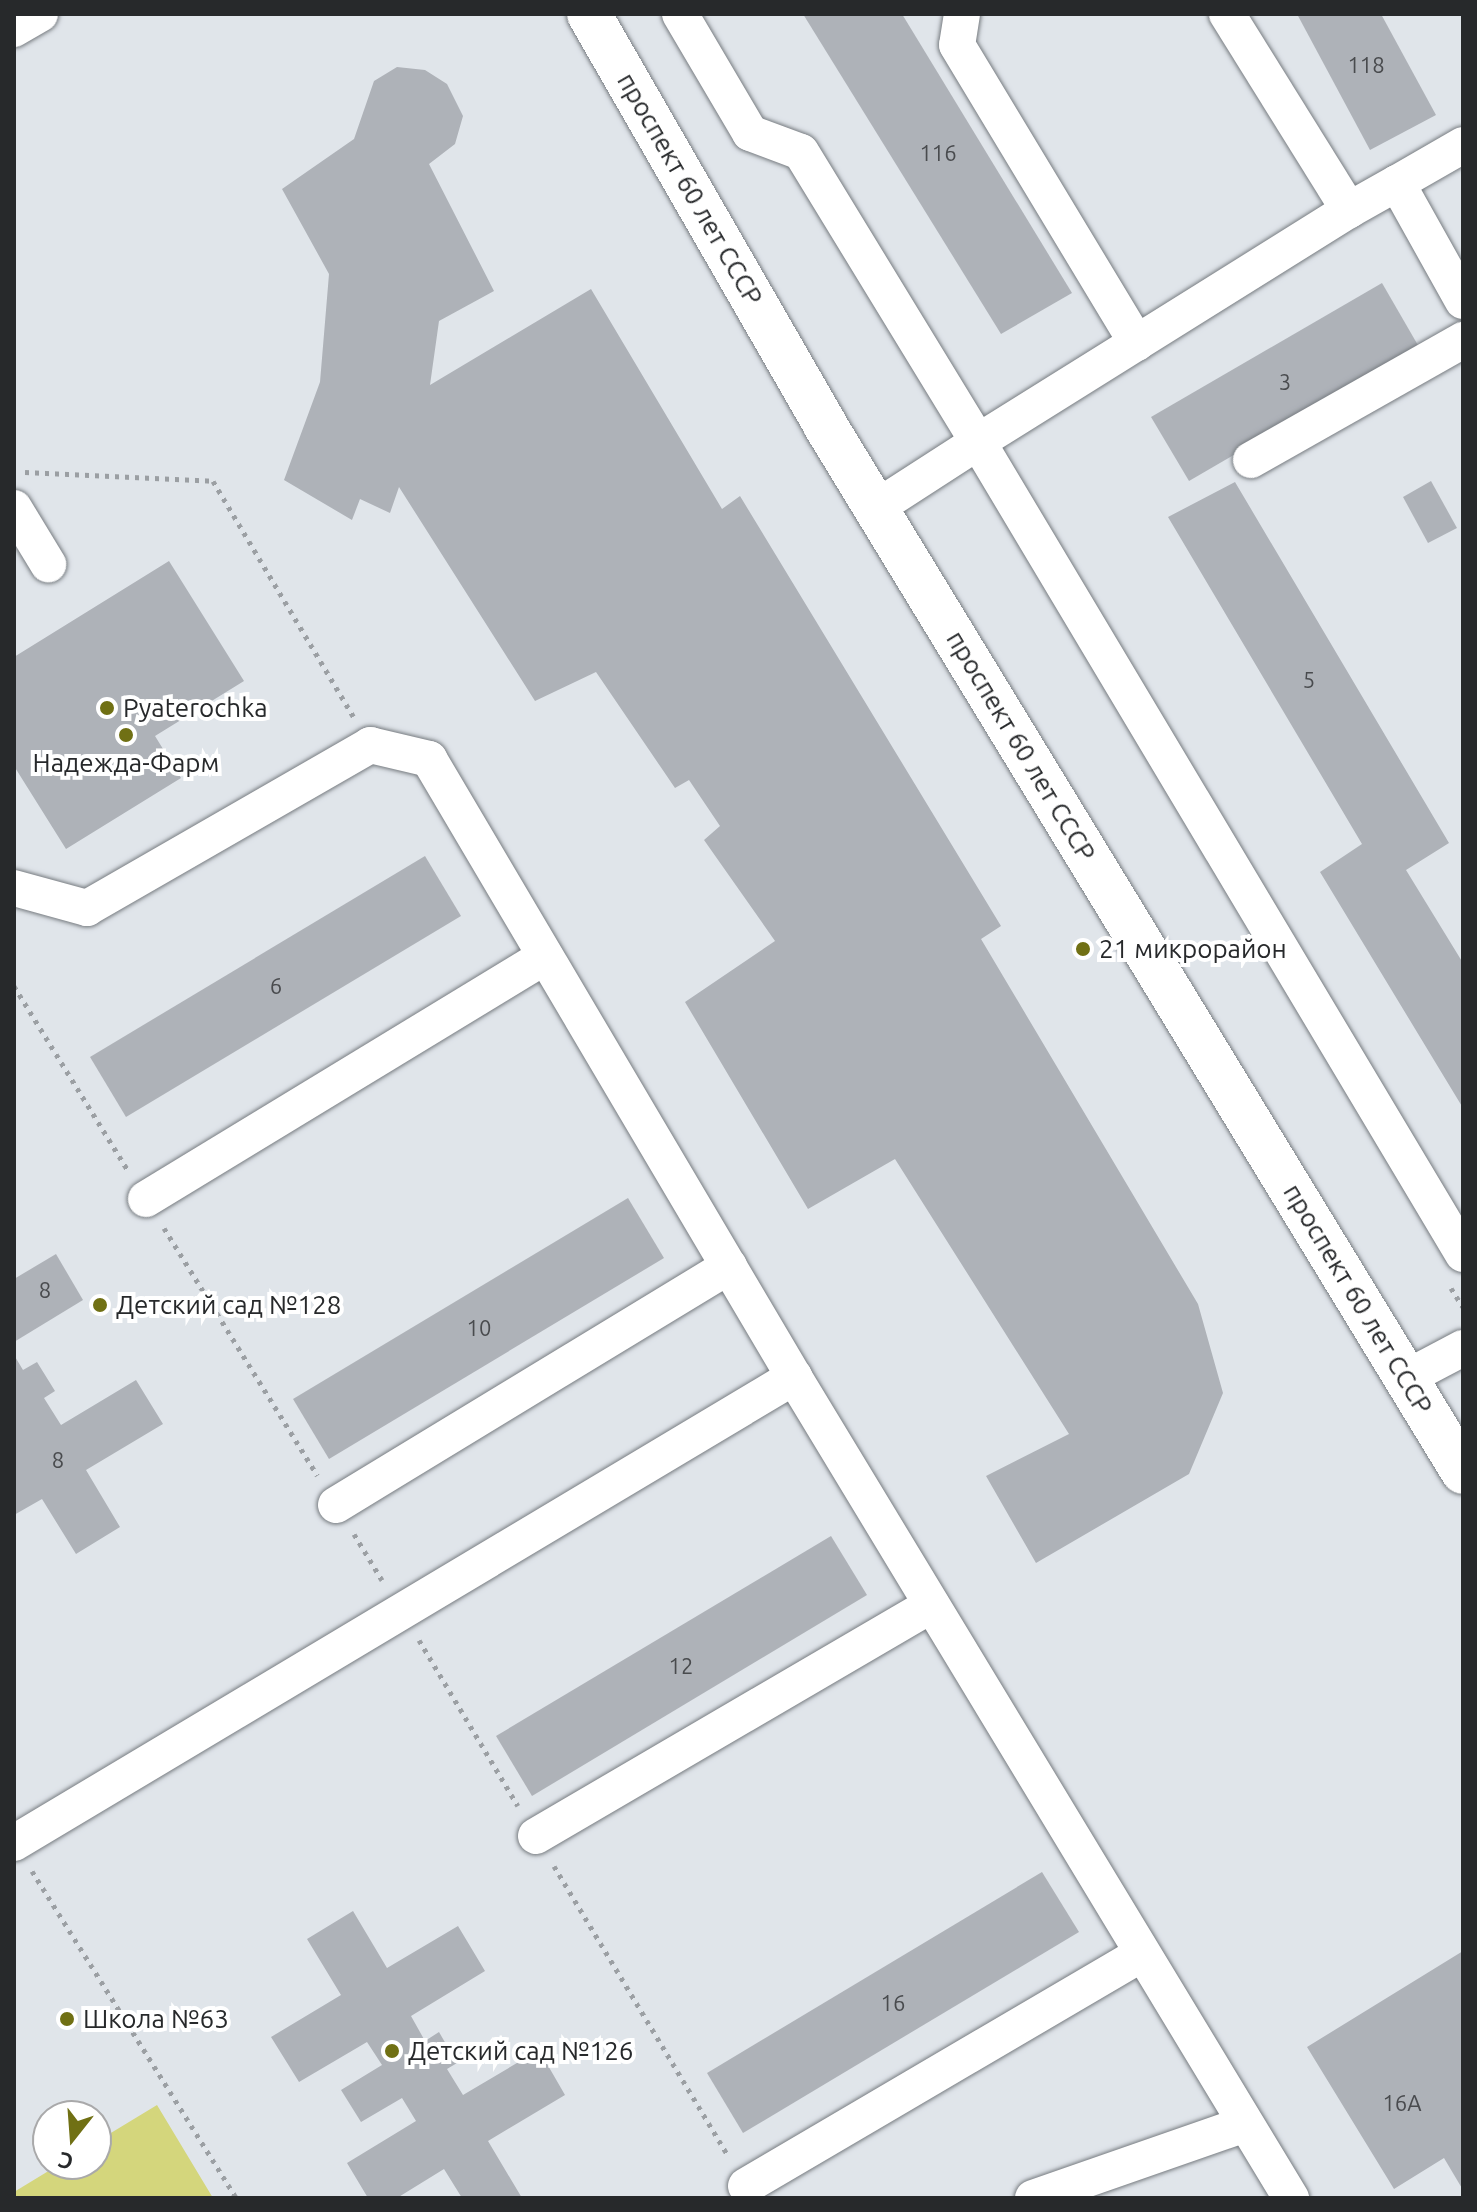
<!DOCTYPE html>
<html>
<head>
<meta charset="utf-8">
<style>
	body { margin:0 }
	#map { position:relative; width:1477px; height:2212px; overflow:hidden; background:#e0e5ea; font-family:Ubuntu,sans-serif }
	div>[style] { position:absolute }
	.green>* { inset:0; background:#d4d67c }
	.building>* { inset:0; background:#aeb2b8 }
	.path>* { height:5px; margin-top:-2.5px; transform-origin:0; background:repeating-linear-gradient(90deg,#9b9fa3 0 4px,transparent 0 10px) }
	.roads { filter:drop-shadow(0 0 2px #777c81) drop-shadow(0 0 2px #777c81) }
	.minor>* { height:36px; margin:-18px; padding:0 18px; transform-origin:18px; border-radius:18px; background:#fff }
	.major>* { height:44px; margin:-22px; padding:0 22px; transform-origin:22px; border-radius:22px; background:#fff }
	.dots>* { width:22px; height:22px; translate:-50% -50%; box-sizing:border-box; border:4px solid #fff; border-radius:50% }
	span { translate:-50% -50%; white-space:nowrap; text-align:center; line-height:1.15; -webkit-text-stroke:8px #fff; paint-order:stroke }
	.number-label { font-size:22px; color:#494b4e }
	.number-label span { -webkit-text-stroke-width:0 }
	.street-label { font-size:26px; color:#27292b }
	.poi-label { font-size:26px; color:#27292b }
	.left { translate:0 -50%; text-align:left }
	.frame { position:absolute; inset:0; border:16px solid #27292b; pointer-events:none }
	.north { position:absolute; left:32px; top:2100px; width:80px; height:80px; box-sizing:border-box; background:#fff; border:2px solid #a9a9aa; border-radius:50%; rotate:197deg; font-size:22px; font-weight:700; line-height:32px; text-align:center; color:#27292b }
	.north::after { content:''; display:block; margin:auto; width:28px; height:36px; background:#707014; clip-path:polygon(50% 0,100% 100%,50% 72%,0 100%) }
</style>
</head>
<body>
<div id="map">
	<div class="green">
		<div style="clip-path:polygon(157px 2105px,213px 2198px,14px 2198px,14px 2192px,60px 2164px,96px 2164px,96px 2142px)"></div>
	</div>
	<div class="building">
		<div style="clip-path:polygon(803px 14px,902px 14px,1072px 293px,1001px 334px)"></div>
		<div style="clip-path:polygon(1297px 14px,1381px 14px,1436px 115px,1370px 150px)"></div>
		<div style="clip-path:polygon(397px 67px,425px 70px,447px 84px,463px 116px,455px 144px,429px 164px,494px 291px,439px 321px,430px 385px,591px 289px,722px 509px,740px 496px,1001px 926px,981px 939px,1198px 1304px,1223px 1393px,1189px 1474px,1036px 1563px,986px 1476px,1069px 1434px,895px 1159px,808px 1209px,685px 1002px,775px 941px,704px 840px,720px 826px,689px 780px,675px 788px,596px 672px,535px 701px,399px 487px,390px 513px,360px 499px,352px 520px,284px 480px,320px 382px,329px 274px,282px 189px,354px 139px,374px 81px)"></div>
		<div style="clip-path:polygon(1382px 283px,1419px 347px,1189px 481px,1151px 417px)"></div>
		<div style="clip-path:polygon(1431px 481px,1457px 528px,1428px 543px,1403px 497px)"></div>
		<div style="clip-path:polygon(1235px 482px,1449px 843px,1406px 870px,1463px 963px,1463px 1108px,1320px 872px,1362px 844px,1168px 517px)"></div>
		<div style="clip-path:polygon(169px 561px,244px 681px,155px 736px,181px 778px,66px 849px,14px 766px,14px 657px)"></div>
		<div style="clip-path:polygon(425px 856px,461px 916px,126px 1117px,90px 1057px)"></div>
		<div style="clip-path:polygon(628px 1198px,664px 1258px,329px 1459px,293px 1399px)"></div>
		<div style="clip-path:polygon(56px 1254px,83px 1300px,14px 1342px,14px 1279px)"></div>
		<div style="clip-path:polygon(14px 1355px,23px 1370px,37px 1362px,55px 1391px,44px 1398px,61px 1425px,136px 1380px,163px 1424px,86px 1470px,120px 1527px,76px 1554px,42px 1499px,14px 1515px)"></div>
		<div style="clip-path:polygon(831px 1536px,867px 1595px,532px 1796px,496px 1736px)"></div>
		<div style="clip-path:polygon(1042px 1872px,1079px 1932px,743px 2133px,707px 2073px)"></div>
		<div style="clip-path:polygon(353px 1911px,387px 1968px,458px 1926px,485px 1971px,411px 2016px,425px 2041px,439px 2032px,457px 2063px,447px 2069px,463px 2095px,539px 2050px,565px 2095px,488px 2141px,522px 2198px,462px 2198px,444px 2169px,397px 2198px,368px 2198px,347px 2163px,416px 2121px,402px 2098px,361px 2122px,341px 2090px,382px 2065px,367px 2042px,299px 2082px,271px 2037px,341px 1995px,307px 1939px)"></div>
		<div style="clip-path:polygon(1463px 1951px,1463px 2190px,1444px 2158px,1394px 2189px,1307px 2047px)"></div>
	</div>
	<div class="path">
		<div style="left:25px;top:472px;width:188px;rotate:2.7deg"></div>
		<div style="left:213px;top:481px;width:274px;rotate:59.2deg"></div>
		<div style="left:14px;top:986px;width:215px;rotate:58.3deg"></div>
		<div style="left:164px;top:1228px;width:291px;rotate:58.2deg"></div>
		<div style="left:1451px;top:1288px;width:22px;rotate:58deg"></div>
		<div style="left:354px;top:1534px;width:54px;rotate:58.7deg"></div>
		<div style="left:419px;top:1640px;width:193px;rotate:59.2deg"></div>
		<div style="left:554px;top:1866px;width:338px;rotate:59deg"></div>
		<div style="left:32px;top:1871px;width:385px;rotate:58deg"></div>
	</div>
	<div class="roads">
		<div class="minor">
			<div style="left:680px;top:14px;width:138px;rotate:59.5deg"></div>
			<div style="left:750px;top:133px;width:54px;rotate:20.4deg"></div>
			<div style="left:801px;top:152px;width:340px;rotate:58.6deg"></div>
			<div style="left:978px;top:442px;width:121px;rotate:147.1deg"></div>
			<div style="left:962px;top:14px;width:31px;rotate:99deg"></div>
			<div style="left:957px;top:45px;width:348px;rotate:58.9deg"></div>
			<div style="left:1227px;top:14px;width:231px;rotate:58.1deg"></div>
			<div style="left:1349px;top:210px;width:438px;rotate:148deg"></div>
			<div style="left:978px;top:442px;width:946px;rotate:59.15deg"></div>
			<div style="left:14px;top:29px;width:30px;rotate:-30deg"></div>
			<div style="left:1397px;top:183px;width:76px;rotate:-29.9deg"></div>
			<div style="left:1349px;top:210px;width:55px;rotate:-29.4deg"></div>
			<div style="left:1397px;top:183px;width:135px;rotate:60.8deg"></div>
			<div style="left:1251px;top:460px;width:244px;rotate:-29.5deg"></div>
			<div style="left:14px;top:508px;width:66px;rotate:58.7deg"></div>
			<div style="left:14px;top:888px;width:76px;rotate:15.3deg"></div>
			<div style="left:87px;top:908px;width:327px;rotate:-29.9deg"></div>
			<div style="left:370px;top:745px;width:61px;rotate:13.3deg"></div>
			<div style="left:429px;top:759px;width:718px;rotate:59.43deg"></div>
			<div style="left:146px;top:1199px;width:467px;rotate:-31.3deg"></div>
			<div style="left:1406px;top:1378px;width:64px;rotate:-27.8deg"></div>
			<div style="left:336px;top:1505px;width:460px;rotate:-31.3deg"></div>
			<div style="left:536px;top:1836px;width:458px;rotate:-30.3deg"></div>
			<div style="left:14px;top:1843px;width:909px;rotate:-30.86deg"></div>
			<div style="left:794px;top:1377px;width:960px;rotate:58.81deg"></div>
			<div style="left:746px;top:2186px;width:459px;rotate:-30.4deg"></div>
			<div style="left:1033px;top:2198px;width:225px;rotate:-19.2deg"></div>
		</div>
		<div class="major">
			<div style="left:589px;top:14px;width:474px;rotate:60.1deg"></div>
			<div style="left:825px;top:425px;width:1226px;rotate:58.64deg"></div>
		</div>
	</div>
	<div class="dots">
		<div style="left:107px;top:708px;background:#707014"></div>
		<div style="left:126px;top:735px;background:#707014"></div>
		<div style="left:1083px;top:949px;background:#707014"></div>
		<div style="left:100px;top:1305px;background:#707014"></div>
		<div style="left:67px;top:2019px;background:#707014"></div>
		<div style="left:392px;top:2051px;background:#707014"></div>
	</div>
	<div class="number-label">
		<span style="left:1366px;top:65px">118</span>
		<span style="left:938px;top:153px">116</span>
		<span style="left:1285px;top:382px">3</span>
		<span style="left:1309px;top:680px">5</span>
		<span style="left:276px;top:986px">6</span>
		<span style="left:45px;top:1290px">8</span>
		<span style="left:479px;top:1328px">10</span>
		<span style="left:58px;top:1460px">8</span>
		<span style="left:681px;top:1666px">12</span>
		<span style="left:893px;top:2003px">16</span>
		<span style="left:1402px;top:2103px">16А</span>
	</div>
	<div class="street-label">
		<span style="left:690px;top:189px;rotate:60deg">проспект 60 лет СССР</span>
		<span style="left:1021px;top:746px;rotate:59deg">проспект 60 лет СССР</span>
		<span style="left:1358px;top:1299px;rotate:59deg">проспект 60 лет СССР</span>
	</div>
	<div class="poi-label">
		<span class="left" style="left:123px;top:708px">Pyaterochka</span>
		<span style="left:126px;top:763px">Надежда-Фарм</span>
		<span class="left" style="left:1099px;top:949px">21 микрорайон</span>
		<span class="left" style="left:116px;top:1305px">Детский сад №128</span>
		<span class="left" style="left:83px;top:2019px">Школа №63</span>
		<span class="left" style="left:408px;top:2051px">Детский сад №126</span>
	</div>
	<div class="frame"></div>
	<div class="north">С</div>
</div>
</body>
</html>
